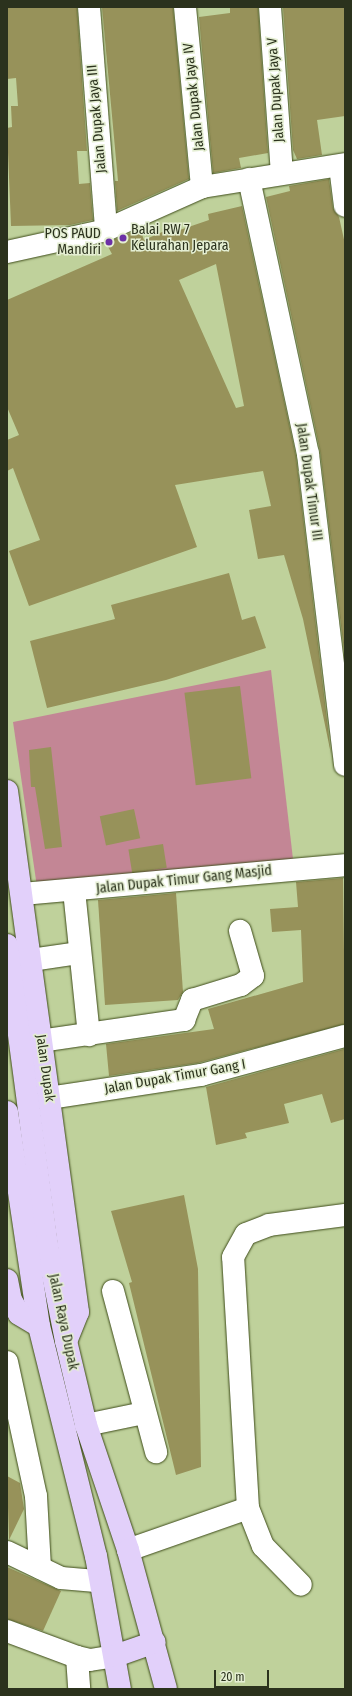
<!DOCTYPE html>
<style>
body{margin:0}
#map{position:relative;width:352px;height:1696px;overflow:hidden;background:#bfd19b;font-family:"Fira Sans Condensed",sans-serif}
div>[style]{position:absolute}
.green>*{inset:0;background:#c38695}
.building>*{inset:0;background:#97925a;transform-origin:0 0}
.roads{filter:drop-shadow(0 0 1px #3e4c1a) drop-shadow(0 0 1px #3e4c1a)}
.minor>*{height:22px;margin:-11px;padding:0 11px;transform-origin:11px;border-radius:11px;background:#fff}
.major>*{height:22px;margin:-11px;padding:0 11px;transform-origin:11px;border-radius:11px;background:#e2d0fa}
.dots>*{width:11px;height:11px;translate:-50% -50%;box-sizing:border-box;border:2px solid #e4eed2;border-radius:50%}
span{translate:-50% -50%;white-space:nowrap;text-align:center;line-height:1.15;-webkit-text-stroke:3px #e4eed2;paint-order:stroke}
.street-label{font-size:14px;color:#2b321d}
.poi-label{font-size:14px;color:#2b321d}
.left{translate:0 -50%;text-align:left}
.right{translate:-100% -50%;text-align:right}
.frame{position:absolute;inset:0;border:8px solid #2b321d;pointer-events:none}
.scale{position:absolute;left:214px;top:1670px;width:55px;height:18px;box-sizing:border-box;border:2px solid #2b321d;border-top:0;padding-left:5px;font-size:12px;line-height:14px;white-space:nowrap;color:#2b321d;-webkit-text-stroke:3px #e4eed2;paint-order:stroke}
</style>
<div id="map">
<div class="green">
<div style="clip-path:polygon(271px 670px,293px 859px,37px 887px,13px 722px)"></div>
</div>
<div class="building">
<div style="clip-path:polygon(7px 7px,77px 7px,87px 151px,77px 151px,79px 184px,90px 183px,93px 220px,70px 225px,11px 226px,7px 128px,12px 127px,11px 106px,18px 106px,16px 78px,7px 79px)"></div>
<div style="clip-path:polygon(102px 7px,173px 7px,189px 179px,117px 211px,115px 181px,118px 181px)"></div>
<div style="clip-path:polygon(230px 7px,258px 7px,268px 153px,239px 158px,241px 168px,213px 173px,199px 17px,230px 13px)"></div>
<div style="clip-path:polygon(283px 7px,345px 7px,345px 116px,317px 120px,322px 155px,297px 159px,293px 150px)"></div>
<div style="clip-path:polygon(329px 179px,333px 208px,339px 217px,345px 244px,345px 659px,320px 451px,266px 197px,290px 191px,289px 186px)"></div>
<div style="clip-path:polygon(evenodd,242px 206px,296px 456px,331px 754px,303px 619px,284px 555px,258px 559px,249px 510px,271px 506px,263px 471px,175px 485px,197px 547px,29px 606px,9px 551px,40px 540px,13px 468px,7px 471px,7px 440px,19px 435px,7px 407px,7px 300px,112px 254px,106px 243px,140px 229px,144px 240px,169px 229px,171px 233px,209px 220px,208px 214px,242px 206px,216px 264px,244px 406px,236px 408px,179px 280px,216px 264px)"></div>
<div style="clip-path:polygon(229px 573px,242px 620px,255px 616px,266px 648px,166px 680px,47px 708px,30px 641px,115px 619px,111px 605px)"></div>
<div style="left:240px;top:686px;width:93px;height:56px;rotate:83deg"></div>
<div style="clip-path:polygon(51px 747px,62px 847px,45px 849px,35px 787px,31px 787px,29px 750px)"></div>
<div style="left:134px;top:809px;width:30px;height:35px;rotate:78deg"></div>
<div style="left:163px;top:844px;width:24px;height:35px;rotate:81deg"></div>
<div style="clip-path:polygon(343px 878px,345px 1024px,198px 1063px,109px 1076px,106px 1044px,214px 1029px,208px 1009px,303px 982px,301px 930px,272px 932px,270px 909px,298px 907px,296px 882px)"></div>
<div style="clip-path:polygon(176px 893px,183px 992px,178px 1000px,105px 1005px,98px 900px)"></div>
<div style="clip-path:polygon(344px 1049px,345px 1119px,331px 1123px,322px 1094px,284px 1104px,289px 1123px,245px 1133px,247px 1138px,216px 1145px,206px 1087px)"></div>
<div style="clip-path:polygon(184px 1195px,198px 1269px,201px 1467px,176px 1475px,129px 1283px,132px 1282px,111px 1211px)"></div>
<div style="clip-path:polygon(7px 1476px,20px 1483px,24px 1509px,9px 1540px)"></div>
<div style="clip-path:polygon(7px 1567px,61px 1591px,43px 1631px,7px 1619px)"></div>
</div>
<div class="roads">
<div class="minor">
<div style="left:89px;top:7px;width:224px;rotate:85.6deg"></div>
<div style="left:185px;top:7px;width:181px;rotate:84.6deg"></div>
<div style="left:270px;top:7px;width:166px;rotate:85.9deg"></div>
<div style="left:340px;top:166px;width:40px;rotate:82.9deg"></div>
<div style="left:249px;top:179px;width:281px;rotate:77.9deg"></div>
<div style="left:308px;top:454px;width:313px;rotate:83.2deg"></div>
<div style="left:7px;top:252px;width:101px;rotate:-12.5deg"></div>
<div style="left:106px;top:230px;width:105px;rotate:-24.1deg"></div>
<div style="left:202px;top:187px;width:145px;rotate:-9.1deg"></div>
<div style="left:22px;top:894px;width:324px;rotate:-5.1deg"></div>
<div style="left:75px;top:900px;width:136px;rotate:84.1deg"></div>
<div style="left:31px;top:960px;width:49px;rotate:-8.3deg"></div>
<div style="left:40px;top:1041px;width:146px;rotate:-8.3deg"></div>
<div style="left:184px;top:1020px;width:22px;rotate:-68deg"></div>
<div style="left:192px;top:1000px;width:51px;rotate:-17deg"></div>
<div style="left:241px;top:985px;width:15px;rotate:-37deg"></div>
<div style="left:253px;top:976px;width:47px;rotate:-106.1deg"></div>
<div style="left:49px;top:1098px;width:154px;rotate:-8.6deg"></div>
<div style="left:201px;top:1075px;width:149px;rotate:-15.2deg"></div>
<div style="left:113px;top:1291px;width:167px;rotate:75deg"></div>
<div style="left:7px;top:1362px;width:137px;rotate:77.8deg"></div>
<div style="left:36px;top:1496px;width:72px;rotate:86.8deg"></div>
<div style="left:86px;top:1425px;width:59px;rotate:-11.7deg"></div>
<div style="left:248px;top:1508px;width:41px;rotate:68.5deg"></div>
<div style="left:263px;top:1546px;width:54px;rotate:45.7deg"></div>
<div style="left:128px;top:1550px;width:127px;rotate:-19.3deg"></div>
<div style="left:248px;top:1508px;width:251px;rotate:-93.4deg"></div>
<div style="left:233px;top:1257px;width:26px;rotate:-61deg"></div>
<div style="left:246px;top:1234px;width:25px;rotate:-21deg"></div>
<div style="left:269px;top:1225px;width:77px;rotate:-7.5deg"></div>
<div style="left:7px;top:1552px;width:60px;rotate:25.7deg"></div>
<div style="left:61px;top:1578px;width:38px;rotate:5deg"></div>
<div style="left:7px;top:1631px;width:75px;rotate:20.4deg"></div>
<div style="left:77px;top:1657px;width:13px;rotate:13deg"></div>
<div style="left:90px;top:1660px;width:25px;rotate:-9deg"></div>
<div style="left:77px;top:1657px;width:32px;rotate:86deg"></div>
</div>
<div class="major">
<div style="left:7px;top:791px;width:526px;rotate:82.24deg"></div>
<div style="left:78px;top:1312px;width:31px;rotate:112deg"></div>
<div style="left:7px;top:945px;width:303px;rotate:82.4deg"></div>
<div style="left:47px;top:1245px;width:98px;rotate:78.8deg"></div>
<div style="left:66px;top:1341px;width:86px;rotate:76.6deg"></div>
<div style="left:86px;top:1425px;width:132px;rotate:71.4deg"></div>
<div style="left:128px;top:1550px;width:144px;rotate:74.7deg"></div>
<div style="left:7px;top:1112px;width:216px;rotate:81.5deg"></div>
<div style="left:39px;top:1326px;width:237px;rotate:76.1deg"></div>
<div style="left:96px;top:1556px;width:135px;rotate:79.8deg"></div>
<div style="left:7px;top:1280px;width:20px;rotate:79deg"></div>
<div style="left:11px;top:1300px;width:16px;rotate:60deg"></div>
<div style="left:19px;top:1314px;width:23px;rotate:31deg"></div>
<div style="left:115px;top:1656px;width:42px;rotate:-19.3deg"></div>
</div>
</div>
<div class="dots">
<div style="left:123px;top:238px;background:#6c30a6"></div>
<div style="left:109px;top:242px;background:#6c30a6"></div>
</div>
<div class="street-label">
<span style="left:276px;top:90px;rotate:-94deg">Jalan Dupak Jaya V</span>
<span style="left:194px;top:97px;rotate:-96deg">Jalan Dupak Jaya IV</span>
<span style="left:97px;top:119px;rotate:-95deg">Jalan Dupak Jaya III</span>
<span style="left:309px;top:482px;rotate:82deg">Jalan Dupak Timur III</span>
<span style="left:184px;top:880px;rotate:-6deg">Jalan Dupak Timur Gang Masjid</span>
<span style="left:45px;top:1068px;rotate:82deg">Jalan Dupak</span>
<span style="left:175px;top:1077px;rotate:-10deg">Jalan Dupak Timur Gang I</span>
<span style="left:63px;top:1322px;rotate:78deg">Jalan Raya Dupak</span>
</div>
<div class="poi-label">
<span class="left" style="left:131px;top:238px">Balai RW 7<br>Kelurahan Jepara</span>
<span class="right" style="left:101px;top:242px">POS PAUD<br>Mandiri</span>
</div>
<div class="frame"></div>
<div class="scale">20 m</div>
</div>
